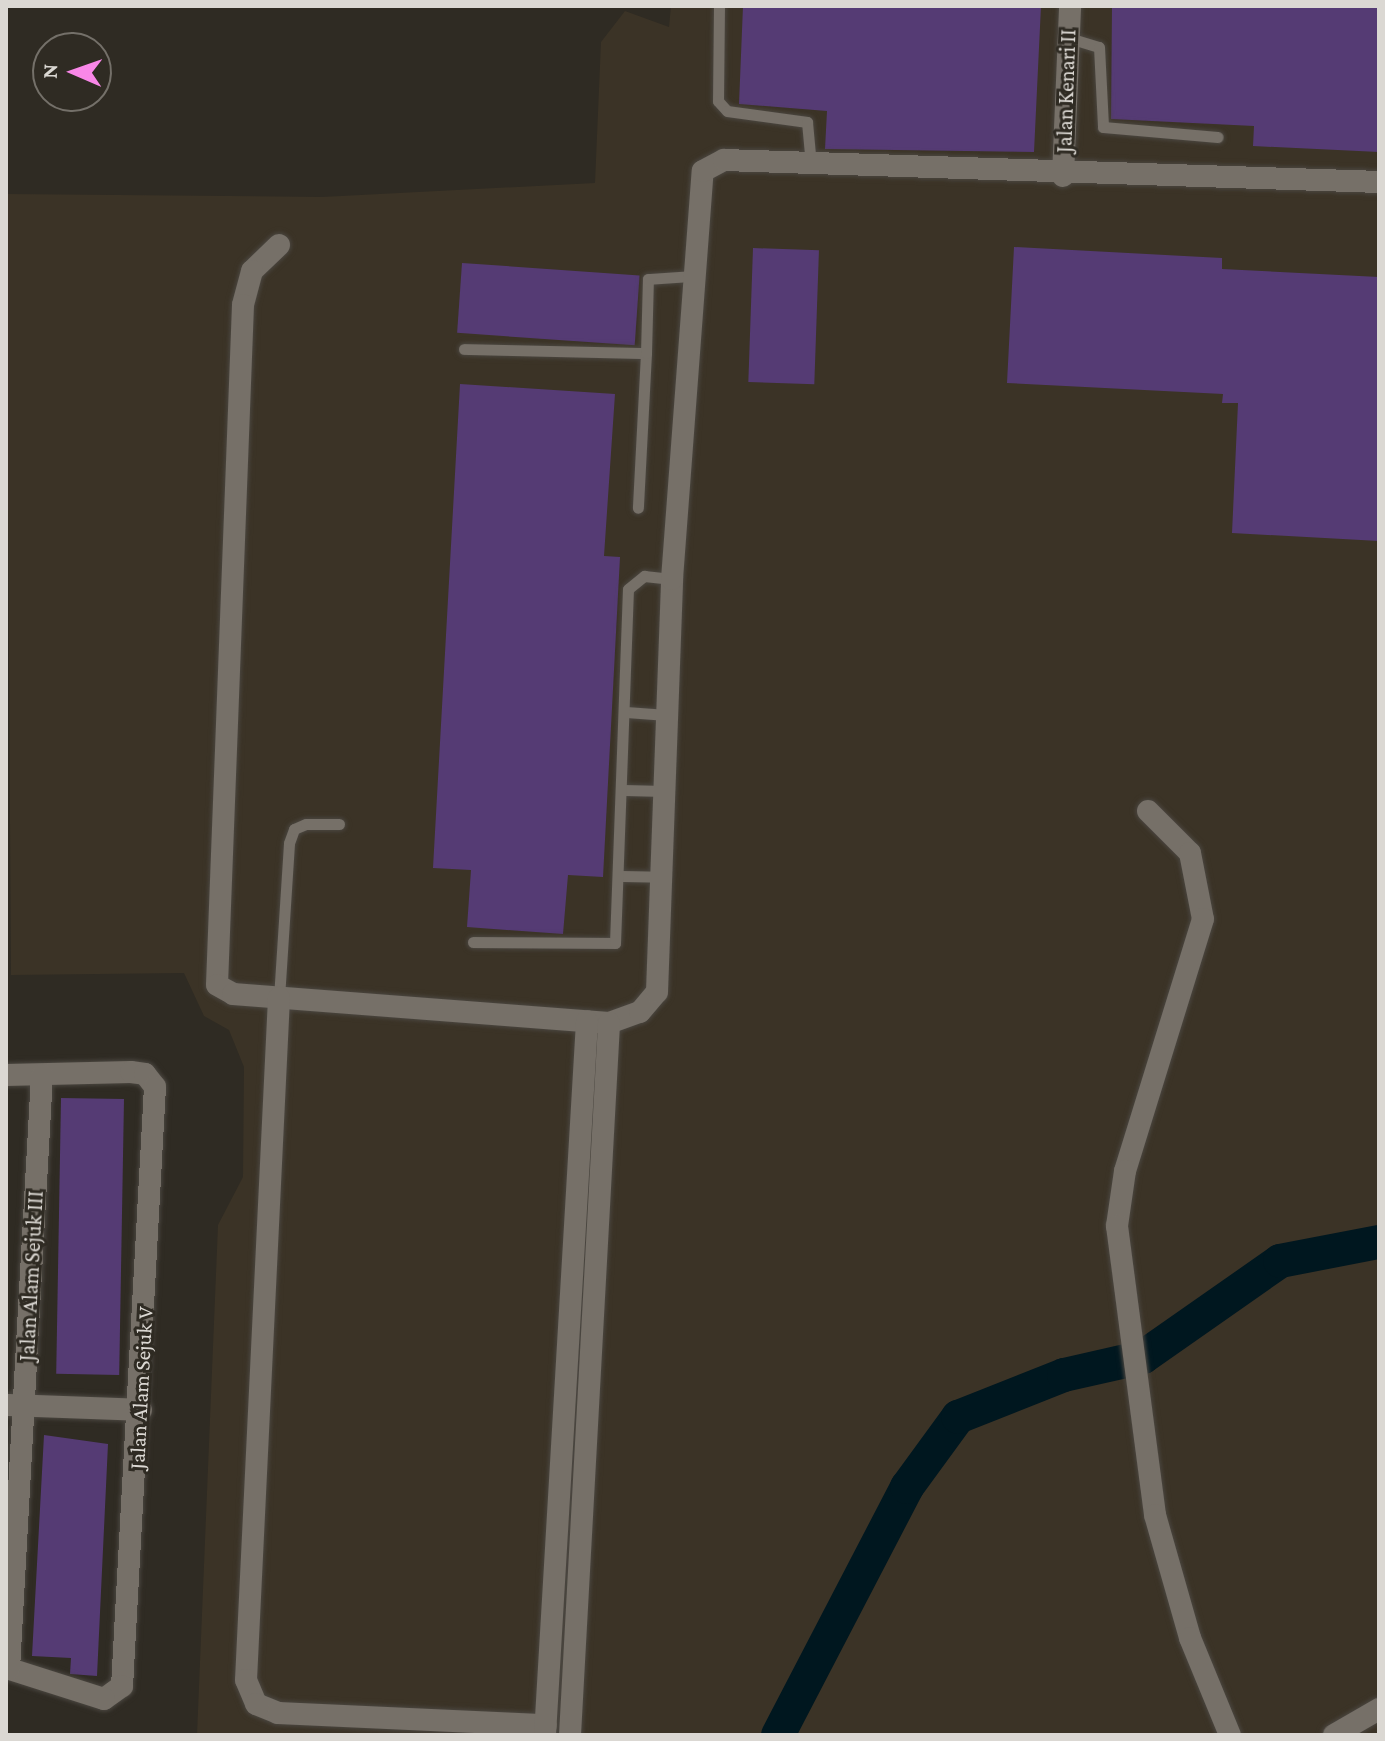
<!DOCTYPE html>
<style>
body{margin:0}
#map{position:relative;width:1385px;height:1741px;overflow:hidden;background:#2f2b23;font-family:"Crimson Pro",serif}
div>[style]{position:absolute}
.built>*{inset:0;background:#3b3326}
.river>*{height:34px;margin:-17px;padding:0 17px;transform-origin:17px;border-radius:17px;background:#00171f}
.building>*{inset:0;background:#553b74;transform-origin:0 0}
.roads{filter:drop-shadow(0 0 2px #4a4640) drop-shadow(0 0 2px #4a4640)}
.lane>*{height:11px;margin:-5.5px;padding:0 5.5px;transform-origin:5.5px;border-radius:5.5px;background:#767068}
.street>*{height:22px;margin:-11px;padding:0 11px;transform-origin:11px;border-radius:11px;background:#767068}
span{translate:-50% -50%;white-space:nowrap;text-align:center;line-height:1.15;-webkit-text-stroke:6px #2f2b23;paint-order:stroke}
.street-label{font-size:22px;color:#dbd8d3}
.frame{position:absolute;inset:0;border:8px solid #dbd8d3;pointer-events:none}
.north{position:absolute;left:32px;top:32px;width:80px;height:80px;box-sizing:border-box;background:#2f2b23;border:2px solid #747069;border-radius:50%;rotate:272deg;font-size:22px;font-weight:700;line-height:32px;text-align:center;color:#dbd8d3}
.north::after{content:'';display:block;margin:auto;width:28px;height:36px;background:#f987e8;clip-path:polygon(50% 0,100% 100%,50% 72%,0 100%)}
</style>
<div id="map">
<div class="built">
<div style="clip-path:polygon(671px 6px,1379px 6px,1379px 1735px,197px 1735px,218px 1225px,243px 1177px,244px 1067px,229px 1030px,204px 1016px,184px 973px,11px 975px,6px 194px,322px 197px,595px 183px,601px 42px,625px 11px,669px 27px)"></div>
</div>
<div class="river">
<div style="left:778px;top:1735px;width:280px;rotate:-62.5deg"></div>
<div style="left:907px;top:1487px;width:87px;rotate:-53.9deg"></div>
<div style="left:958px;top:1417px;width:114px;rotate:-21.6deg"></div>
<div style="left:1064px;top:1375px;width:81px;rotate:-12.8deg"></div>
<div style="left:1143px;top:1357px;width:167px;rotate:-35deg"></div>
<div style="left:1280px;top:1261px;width:101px;rotate:-10.9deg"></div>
</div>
<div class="building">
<div style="clip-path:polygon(743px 6px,1041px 6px,1034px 152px,825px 149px,827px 111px,739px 104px)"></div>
<div style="clip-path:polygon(1112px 6px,1379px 6px,1379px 152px,1253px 146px,1254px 126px,1111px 119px)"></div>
<div style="clip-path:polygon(1014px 247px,1222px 258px,1222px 269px,1379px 277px,1379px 541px,1232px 533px,1238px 403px,1222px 403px,1223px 394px,1007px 383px)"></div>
<div style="left:753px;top:248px;width:66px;height:134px;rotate:2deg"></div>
<div style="left:462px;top:263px;width:178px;height:70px;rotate:4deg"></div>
<div style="clip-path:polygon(460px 384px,615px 394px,604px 556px,620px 557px,603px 877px,568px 875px,563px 934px,467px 927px,471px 870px,433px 868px)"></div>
<div style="left:124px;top:1099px;width:276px;height:63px;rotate:91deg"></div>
<div style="clip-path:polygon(44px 1435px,108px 1444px,97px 1676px,70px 1674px,71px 1658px,32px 1656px)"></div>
</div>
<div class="roads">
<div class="lane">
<div style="left:719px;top:6px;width:95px;rotate:90.6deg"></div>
<div style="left:718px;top:101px;width:13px;rotate:48deg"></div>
<div style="left:727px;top:111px;width:81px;rotate:7.8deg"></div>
<div style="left:807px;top:122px;width:43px;rotate:84.7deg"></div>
<div style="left:1069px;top:38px;width:31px;rotate:17deg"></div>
<div style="left:1099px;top:47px;width:80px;rotate:87.1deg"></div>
<div style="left:1103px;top:127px;width:115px;rotate:5deg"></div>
<div style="left:464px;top:349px;width:182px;rotate:1.3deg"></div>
<div style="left:646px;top:353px;width:155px;rotate:93deg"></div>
<div style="left:646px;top:353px;width:74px;rotate:-88.5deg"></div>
<div style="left:648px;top:279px;width:44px;rotate:-3.9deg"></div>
<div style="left:626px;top:712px;width:41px;rotate:4.2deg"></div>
<div style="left:624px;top:790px;width:40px;rotate:1.4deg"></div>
<div style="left:622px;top:876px;width:39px;rotate:1deg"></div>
<div style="left:473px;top:942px;width:142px;rotate:0.4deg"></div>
<div style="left:615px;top:943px;width:354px;rotate:-87.9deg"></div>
<div style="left:628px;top:589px;width:21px;rotate:-39deg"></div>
<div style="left:644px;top:576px;width:28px;rotate:6deg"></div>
<div style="left:279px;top:998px;width:155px;rotate:-86.3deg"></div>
<div style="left:289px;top:843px;width:15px;rotate:-70deg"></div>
<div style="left:294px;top:829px;width:13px;rotate:-23deg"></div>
<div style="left:306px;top:824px;width:33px"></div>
</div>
<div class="street">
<div style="left:1063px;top:176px;width:170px;rotate:-87.6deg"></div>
<div style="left:279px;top:245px;width:37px;rotate:136deg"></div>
<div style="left:252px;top:271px;width:35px;rotate:105deg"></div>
<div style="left:243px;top:305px;width:680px;rotate:92.19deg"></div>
<div style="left:217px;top:985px;width:18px;rotate:29deg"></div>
<div style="left:233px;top:994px;width:377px;rotate:4.4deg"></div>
<div style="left:609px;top:1023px;width:33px;rotate:-20deg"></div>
<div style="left:640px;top:1012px;width:26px;rotate:-50deg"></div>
<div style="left:657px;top:992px;width:413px;rotate:-87.9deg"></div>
<div style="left:672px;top:579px;width:409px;rotate:-85.7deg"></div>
<div style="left:703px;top:171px;width:24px;rotate:-28deg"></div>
<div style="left:724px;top:160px;width:655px;rotate:1.92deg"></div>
<div style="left:1148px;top:811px;width:59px;rotate:45deg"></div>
<div style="left:1190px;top:853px;width:67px;rotate:78.9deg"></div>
<div style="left:1203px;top:919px;width:264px;rotate:107.2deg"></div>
<div style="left:1125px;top:1171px;width:56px;rotate:98.3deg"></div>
<div style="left:1117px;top:1226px;width:291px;rotate:82.5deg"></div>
<div style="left:1155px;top:1515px;width:128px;rotate:74.1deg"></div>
<div style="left:1190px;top:1638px;width:105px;rotate:67.6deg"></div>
<div style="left:279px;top:998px;width:683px;rotate:92.77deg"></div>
<div style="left:246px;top:1680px;width:26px;rotate:67deg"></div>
<div style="left:256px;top:1704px;width:24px;rotate:22deg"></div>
<div style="left:278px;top:1713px;width:268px;rotate:2.6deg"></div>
<div style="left:6px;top:1075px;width:125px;rotate:-1.4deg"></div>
<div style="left:131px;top:1072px;width:14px;rotate:8deg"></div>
<div style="left:145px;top:1074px;width:16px;rotate:52deg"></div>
<div style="left:155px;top:1087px;width:600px;rotate:93.15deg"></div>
<div style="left:122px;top:1686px;width:22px;rotate:144deg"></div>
<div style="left:104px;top:1699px;width:103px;rotate:-162.4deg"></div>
<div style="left:6px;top:1405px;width:135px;rotate:2.1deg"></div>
<div style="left:9px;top:1669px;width:595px;rotate:-86.82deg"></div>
<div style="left:545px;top:1735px;width:715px;rotate:-86.63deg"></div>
<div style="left:570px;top:1735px;width:713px;rotate:-86.86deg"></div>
<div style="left:1334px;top:1735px;width:52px;rotate:-30deg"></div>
</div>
</div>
<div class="street-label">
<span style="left:1066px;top:91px;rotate:-88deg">Jalan Kenari II</span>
<span style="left:31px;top:1276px;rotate:-87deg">Jalan Alam Sejuk III</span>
<span style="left:141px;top:1388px;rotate:-87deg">Jalan Alam Sejuk V</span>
</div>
<div class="frame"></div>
<div class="north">N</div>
</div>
